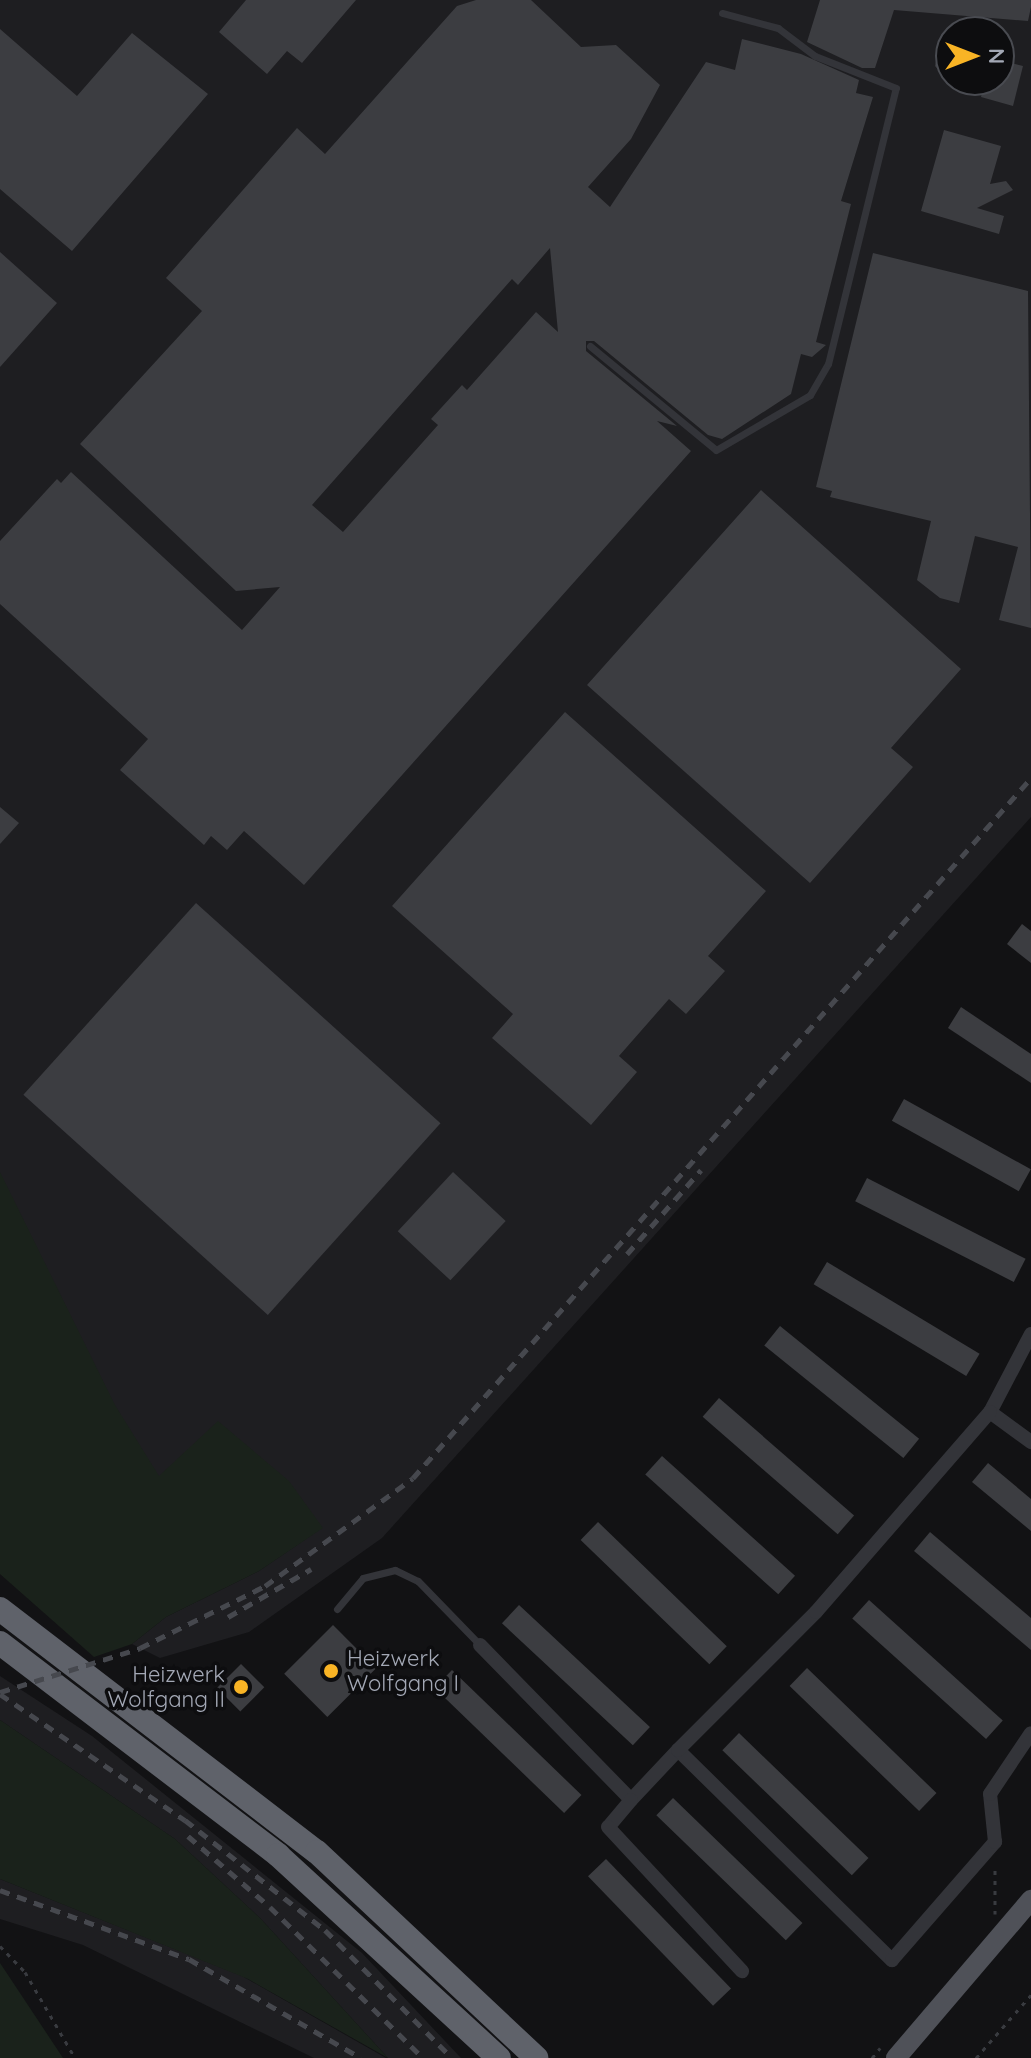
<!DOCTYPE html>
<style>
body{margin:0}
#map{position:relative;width:1031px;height:2058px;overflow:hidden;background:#121214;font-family:Quicksand,sans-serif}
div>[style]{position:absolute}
.built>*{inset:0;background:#1e1e21}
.green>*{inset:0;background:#1a221b}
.building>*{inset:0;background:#3c3d41;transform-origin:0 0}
.path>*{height:3px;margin-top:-1.5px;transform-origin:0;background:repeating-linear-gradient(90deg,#393b40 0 4px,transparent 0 10px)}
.lane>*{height:7px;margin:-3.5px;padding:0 3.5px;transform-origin:3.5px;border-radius:3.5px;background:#333439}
.street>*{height:14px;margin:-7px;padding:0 7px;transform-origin:7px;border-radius:7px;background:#333439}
.primary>*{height:20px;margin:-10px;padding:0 10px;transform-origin:10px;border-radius:10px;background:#4f5158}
.highway>*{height:24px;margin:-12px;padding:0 12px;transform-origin:12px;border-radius:12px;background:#5f626a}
.rail>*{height:5px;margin-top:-2.5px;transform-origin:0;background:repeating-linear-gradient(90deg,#46484e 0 10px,transparent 0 18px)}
.dots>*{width:22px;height:22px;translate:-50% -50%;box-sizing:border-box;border:4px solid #0d0d0f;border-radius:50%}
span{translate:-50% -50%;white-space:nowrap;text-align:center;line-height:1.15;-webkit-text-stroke:7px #0d0d0f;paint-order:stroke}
.poi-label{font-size:22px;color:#a3a8b5}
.left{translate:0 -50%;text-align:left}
.right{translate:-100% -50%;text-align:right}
.north{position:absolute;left:935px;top:16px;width:80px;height:80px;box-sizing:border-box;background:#0d0d0f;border:2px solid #494b51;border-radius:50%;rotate:90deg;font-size:22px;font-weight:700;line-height:32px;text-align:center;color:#a3a8b5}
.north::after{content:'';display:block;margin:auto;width:28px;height:36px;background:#f9b425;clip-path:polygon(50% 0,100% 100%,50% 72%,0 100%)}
</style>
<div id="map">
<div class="built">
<div style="clip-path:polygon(evenodd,0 0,1031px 0,1031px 817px,382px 1538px,249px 1632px,160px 1658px,132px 1644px,166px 1617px,259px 1571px,319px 1530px,0 1540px,0 0,951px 32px,999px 32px,999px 80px,951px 80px,951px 32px)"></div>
<div style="clip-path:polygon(0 1676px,92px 1736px,362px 1953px,461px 2058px,388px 2058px,261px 1919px,175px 1839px,0 1720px)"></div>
<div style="clip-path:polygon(0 1879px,242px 1976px,386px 2058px,314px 2058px,83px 1945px,0 1919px)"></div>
</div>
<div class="green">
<div style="clip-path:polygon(0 1172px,115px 1405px,159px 1476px,218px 1421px,289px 1481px,323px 1528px,259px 1571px,166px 1617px,132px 1644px,94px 1657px,0 1574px)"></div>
<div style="clip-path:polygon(0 1720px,175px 1839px,261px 1919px,388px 2058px,248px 1979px,0 1879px)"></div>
<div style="clip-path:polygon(0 1963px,10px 1978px,63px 2058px,0 2058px)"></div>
</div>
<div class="building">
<div style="clip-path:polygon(246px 0,356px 0,302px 63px,287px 51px,267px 74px,219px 32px)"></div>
<div style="clip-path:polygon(evenodd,476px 0,531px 0,581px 47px,616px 45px,660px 85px,631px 139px,588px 187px,610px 207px,706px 62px,735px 70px,742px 39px,801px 54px,859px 80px,856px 93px,873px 97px,841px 201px,851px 204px,816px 342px,826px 345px,812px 357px,801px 354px,791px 394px,722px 439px,708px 435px,594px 341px,586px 341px,586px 351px,677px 426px,657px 421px,691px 451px,304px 885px,244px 831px,227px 850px,211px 836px,204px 845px,120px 770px,148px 739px,0 604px,0 541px,57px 479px,61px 483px,71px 472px,242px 630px,280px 587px,236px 591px,80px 444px,202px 311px,166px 278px,297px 128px,325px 154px,457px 6px,476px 0,550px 248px,558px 332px,536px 312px,467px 390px,462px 385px,431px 419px,438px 425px,343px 532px,312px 505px,512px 279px,518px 285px,550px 248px)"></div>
<div style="clip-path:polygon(820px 0,1031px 0,1031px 7px,1028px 21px,894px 10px,875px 68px,862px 68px,807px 42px)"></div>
<div style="clip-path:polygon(0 29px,77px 96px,132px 33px,208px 94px,72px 251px,0 189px)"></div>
<div style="clip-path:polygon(951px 46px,951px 84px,935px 66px,938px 54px)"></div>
<div style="clip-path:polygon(999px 60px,1023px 66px,1013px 106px,981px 97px,985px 80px,999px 80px)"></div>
<div style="clip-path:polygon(944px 130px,1001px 146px,990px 184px,1006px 181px,1013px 190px,977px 208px,1004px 216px,999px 234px,921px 211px)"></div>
<div style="clip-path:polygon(0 252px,57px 303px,0 367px)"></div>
<div style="clip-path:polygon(873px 253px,1028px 291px,1031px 628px,999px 620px,1018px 547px,975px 536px,959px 603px,940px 598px,917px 580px,931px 521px,830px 497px,832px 491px,816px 487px)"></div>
<div style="clip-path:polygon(761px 490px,961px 669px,891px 748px,913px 767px,810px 883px,587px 685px)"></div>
<div style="clip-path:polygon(565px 712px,766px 891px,708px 956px,725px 971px,686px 1014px,669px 999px,619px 1056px,637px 1072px,591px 1125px,492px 1038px,513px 1014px,392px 906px)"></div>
<div style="clip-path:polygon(0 807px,19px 823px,0 844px)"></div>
<div style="left:196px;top:903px;width:329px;height:258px;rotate:42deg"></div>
<div style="clip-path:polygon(1022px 924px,1031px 931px,1031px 963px,1007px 944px)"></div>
<div style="clip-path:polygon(961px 1007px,1031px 1054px,1031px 1083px,948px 1028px)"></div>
<div style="left:904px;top:1099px;width:145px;height:25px;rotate:29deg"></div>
<div style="left:453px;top:1172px;width:72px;height:81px;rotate:43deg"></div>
<div style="left:867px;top:1178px;width:178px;height:26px;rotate:27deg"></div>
<div style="left:827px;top:1262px;width:178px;height:26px;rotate:31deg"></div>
<div style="left:780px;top:1326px;width:179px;height:25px;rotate:39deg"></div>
<div style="left:719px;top:1398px;width:179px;height:25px;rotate:41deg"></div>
<div style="left:662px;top:1456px;width:179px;height:25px;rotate:42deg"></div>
<div style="clip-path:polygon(988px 1463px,1031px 1499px,1031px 1531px,972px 1482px)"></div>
<div style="left:598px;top:1522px;width:179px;height:25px;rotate:44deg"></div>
<div style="clip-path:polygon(930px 1532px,1031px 1618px,1031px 1650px,914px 1551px)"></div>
<div style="left:869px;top:1600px;width:180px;height:25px;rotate:42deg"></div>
<div style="left:519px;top:1605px;width:179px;height:25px;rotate:43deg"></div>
<div style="left:333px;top:1625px;width:61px;height:69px;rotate:45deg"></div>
<div style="left:241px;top:1664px;width:33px;height:34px;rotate:45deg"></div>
<div style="left:807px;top:1668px;width:180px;height:25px;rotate:44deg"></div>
<div style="left:452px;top:1670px;width:180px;height:25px;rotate:44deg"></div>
<div style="left:739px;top:1733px;width:180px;height:24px;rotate:44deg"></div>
<div style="left:673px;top:1798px;width:180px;height:24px;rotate:44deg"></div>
<div style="left:606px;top:1859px;width:180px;height:25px;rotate:46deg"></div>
</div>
<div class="path">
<div style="left:995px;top:1914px;width:48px;rotate:-90deg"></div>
<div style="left:0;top:1946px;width:36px;rotate:46deg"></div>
<div style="left:25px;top:1972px;width:99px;rotate:59.8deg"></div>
<div style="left:872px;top:2058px;width:13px;rotate:-51deg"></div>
<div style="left:976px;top:2058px;width:84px;rotate:-48.9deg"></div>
</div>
<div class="lane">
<div style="left:590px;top:346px;width:163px;rotate:39.5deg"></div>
<div style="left:716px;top:450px;width:109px;rotate:-30.3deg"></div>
<div style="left:810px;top:395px;width:36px;rotate:-60deg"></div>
<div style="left:828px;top:364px;width:284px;rotate:-76.2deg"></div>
<div style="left:896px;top:88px;width:87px;rotate:-158.4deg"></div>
<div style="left:815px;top:56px;width:46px;rotate:-142.9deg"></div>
<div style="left:778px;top:28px;width:58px;rotate:-165deg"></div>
<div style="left:337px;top:1609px;width:40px;rotate:-50deg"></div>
<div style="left:363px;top:1578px;width:33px;rotate:-14deg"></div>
<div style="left:395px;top:1570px;width:25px;rotate:26deg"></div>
<div style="left:418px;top:1581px;width:89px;rotate:45.9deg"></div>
</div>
<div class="street">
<div style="left:1031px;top:1334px;width:88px;rotate:117.7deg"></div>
<div style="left:990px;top:1412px;width:51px;rotate:36.2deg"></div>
<div style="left:480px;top:1645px;width:216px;rotate:45.7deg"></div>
<div style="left:631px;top:1800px;width:69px;rotate:-46.8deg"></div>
<div style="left:678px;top:1750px;width:300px;rotate:44.5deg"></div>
<div style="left:892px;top:1960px;width:157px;rotate:-48.9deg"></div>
<div style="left:995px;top:1842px;width:48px;rotate:-95.9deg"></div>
<div style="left:990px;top:1794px;width:73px;rotate:-56.1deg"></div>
<div style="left:678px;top:1750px;width:195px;rotate:-45deg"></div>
<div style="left:816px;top:1612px;width:265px;rotate:-49deg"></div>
<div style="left:631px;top:1800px;width:35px;rotate:130deg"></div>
<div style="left:608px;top:1827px;width:197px;rotate:47.1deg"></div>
</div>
<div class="primary">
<div style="left:896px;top:2058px;width:208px;rotate:-49.5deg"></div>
</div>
<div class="highway">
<div style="left:0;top:1609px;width:399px;rotate:37.5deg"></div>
<div style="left:317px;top:1852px;width:301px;rotate:43.2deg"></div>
<div style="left:0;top:1643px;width:350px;rotate:37.3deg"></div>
<div style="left:278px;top:1855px;width:300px;rotate:42.6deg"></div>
</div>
<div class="rail">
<div style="left:627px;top:1254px;width:112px;rotate:-48.6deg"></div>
<div style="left:228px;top:1617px;width:96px;rotate:-30deg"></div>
<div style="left:0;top:1692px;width:147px;rotate:-17.4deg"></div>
<div style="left:140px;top:1648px;width:140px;rotate:-26.4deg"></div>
<div style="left:265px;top:1586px;width:183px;rotate:-36.1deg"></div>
<div style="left:413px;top:1478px;width:934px;rotate:-48.56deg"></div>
<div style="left:0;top:1694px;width:224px;rotate:34.3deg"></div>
<div style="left:185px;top:1820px;width:178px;rotate:38.2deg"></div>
<div style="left:325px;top:1930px;width:180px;rotate:45.2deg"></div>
<div style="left:188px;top:1836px;width:108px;rotate:40.9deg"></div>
<div style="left:270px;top:1907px;width:215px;rotate:44.6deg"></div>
<div style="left:0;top:1890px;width:201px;rotate:20.1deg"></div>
<div style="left:189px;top:1959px;width:198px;rotate:29.9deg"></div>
</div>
<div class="dots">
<div style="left:331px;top:1671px;background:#f9b425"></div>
<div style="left:241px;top:1687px;background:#f9b425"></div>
</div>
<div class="poi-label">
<span class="left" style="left:347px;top:1671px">Heizwerk<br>Wolfgang I</span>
<span class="right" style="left:225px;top:1687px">Heizwerk<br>Wolfgang II</span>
</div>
<div class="north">N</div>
</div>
